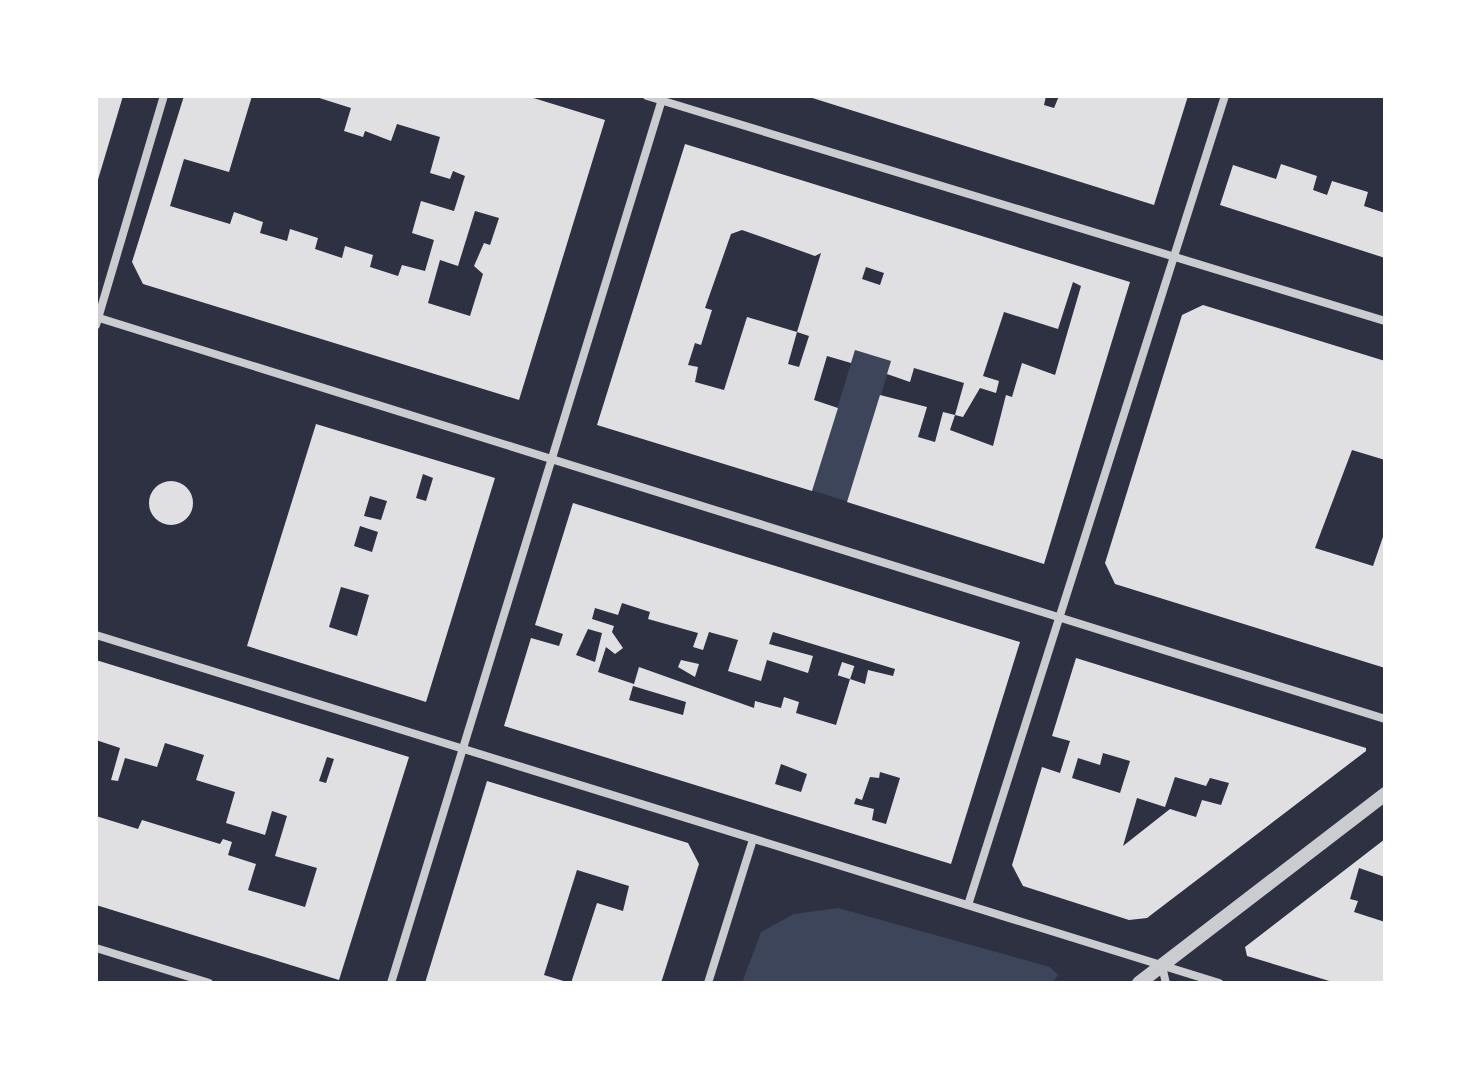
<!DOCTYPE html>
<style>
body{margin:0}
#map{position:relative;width:1481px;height:1079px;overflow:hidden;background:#2d3142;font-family:Commissioner,sans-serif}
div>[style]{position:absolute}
.green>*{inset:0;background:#3c4559;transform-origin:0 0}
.building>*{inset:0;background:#e0e0e3;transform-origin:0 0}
.round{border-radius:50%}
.minor>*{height:8px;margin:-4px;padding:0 4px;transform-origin:4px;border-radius:4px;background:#caccd0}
.tertiary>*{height:14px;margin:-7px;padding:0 7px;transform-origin:7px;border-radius:7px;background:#caccd0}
span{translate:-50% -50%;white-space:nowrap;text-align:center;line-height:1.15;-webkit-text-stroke:8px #fff;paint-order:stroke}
.frame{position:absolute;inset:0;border:98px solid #fff;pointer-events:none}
</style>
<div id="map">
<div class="green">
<div style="left:855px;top:350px;width:38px;height:147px;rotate:17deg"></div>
<div style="clip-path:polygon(838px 908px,1050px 967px,1058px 975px,1052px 983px,742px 983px,761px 932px,794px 914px)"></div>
</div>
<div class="building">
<div style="clip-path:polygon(96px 96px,123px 96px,97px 183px,96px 183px)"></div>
<div style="clip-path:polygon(evenodd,184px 96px,252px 96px,229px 172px,184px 159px,170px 206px,230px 224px,234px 212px,263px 222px,260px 233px,287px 241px,290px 229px,318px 238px,315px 249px,342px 258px,345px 246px,373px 255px,370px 267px,398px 276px,402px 265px,425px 271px,434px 240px,412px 233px,421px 201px,454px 211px,465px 176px,453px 171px,450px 179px,430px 173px,440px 137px,397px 124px,391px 141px,365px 131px,363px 137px,344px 131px,351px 108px,313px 96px,527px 96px,605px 120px,519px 400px,143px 284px,132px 262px,184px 96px,475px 211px,499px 218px,490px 245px,484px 243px,474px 266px,483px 274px,470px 316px,428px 303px,440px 260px,458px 266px,475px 211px)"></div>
<div style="clip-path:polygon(806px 96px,1046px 96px,1044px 105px,1054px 108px,1059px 96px,1188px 96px,1154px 205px)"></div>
<div style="clip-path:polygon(evenodd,685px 144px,1130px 282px,1044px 564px,847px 502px,880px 395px,927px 407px,918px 437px,935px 442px,943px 412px,955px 415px,950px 430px,993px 446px,1006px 395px,1012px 397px,1022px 363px,1055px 375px,1081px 286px,1073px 282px,1058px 329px,1004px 312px,983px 376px,999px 381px,996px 393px,980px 388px,963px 417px,955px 415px,964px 383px,914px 368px,910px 382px,887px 374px,891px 361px,855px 350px,851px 363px,827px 356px,814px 400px,838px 408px,812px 491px,597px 425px,685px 144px,742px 230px,815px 256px,821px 253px,797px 332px,747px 317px,724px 390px,695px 382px,698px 367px,688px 365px,695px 343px,701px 345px,712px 310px,705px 308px,731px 234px,742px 230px,685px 144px,866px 267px,884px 273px,880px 285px,862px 279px,866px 267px,685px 144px,797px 332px,809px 336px,799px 367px,788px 364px,797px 332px)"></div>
<div style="clip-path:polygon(1281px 164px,1317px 176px,1313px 190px,1327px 195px,1332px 181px,1368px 192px,1364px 206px,1385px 213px,1385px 258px,1220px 205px,1233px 165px,1276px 179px)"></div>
<div style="clip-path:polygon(1203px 305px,1385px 361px,1385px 460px,1352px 450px,1315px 548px,1373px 566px,1385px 531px,1385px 668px,1115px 584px,1105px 563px,1182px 315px)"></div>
<div style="clip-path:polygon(evenodd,316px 424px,495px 478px,426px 702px,247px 646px,316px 424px,423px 474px,433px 478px,426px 501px,416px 498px,423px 474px,316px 424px,370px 496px,387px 501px,381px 520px,364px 516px,370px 496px,316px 424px,360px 526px,378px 532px,372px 552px,354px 546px,360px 526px,316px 424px,341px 587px,369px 595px,357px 636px,329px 627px,341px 587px)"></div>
<div class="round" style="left:149px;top:481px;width:44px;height:44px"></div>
<div style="clip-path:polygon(evenodd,573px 503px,1020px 642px,951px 864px,504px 726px,531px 638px,559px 646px,563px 634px,535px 625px,573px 503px,622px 603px,650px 612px,648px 619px,698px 633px,693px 647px,703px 650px,709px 632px,738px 640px,728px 671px,761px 681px,767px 660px,808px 673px,813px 656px,769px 644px,773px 632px,895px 669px,893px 676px,868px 670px,865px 684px,850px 679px,836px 725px,796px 713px,799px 702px,784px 697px,781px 708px,755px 701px,754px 708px,639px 667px,634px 684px,598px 672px,606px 647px,615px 654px,623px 648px,612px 632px,614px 626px,592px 619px,595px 608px,618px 615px,622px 603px,573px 503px,588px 629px,602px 633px,595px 662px,576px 655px,588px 629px,573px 503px,633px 686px,686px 702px,683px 715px,629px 700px,633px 686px,573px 503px,781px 764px,807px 774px,801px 792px,775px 784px,781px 764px,573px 503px,880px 772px,900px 778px,886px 824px,872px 820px,874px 809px,854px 804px,856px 798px,862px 800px,870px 777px,879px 778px,880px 772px)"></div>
<div style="clip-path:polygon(evenodd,1076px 658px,1366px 748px,1366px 751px,1147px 918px,1129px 920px,1023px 886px,1012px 865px,1042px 767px,1060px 773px,1070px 741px,1052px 736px,1076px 658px,1103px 753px,1130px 761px,1120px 793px,1072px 778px,1078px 758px,1100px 765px,1103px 753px,1076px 658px,1175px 777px,1206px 786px,1210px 778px,1229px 783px,1221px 805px,1202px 800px,1196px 817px,1170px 809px,1123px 846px,1137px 798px,1165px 807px,1175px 777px)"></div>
<div style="clip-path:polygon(evenodd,96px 660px,409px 757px,339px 980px,96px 905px,96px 816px,138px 829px,142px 820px,220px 844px,223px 839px,232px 842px,228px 855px,256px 864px,248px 890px,305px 907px,317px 868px,275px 856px,287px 816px,272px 811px,265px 835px,226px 823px,235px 792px,196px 780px,204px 755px,165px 743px,157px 767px,125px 758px,118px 781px,111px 780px,120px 748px,96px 740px,96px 660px,327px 757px,334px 759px,326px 783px,319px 781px,327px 757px)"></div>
<div style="clip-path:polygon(681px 660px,699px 664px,695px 677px,678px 667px)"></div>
<div style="left:842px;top:662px;width:13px;height:14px;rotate:18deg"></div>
<div style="clip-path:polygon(487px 781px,688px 843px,699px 864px,661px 983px,571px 983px,597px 903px,623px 911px,629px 886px,577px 870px,544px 975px,570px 983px,425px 983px)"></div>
<div style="clip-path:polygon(1385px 839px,1385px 877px,1359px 868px,1350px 899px,1358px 901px,1354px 912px,1385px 922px,1385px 983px,1336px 983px,1247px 956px,1245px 947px)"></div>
</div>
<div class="minor">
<div style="left:647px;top:96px;width:772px;rotate:16.96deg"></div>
<div style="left:96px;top:317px;width:1350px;rotate:17.32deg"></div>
<div style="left:96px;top:325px;width:239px;rotate:-73.5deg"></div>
<div style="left:96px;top:635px;width:1176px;rotate:17.22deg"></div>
<div style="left:968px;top:905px;width:849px;rotate:-72.38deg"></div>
<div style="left:96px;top:948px;width:118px;rotate:17.2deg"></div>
<div style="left:1162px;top:966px;width:17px;rotate:77deg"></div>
<div style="left:391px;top:983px;width:928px;rotate:-72.95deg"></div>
<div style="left:708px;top:983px;width:151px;rotate:-72.6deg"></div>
</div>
<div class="tertiary">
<div style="left:1139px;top:983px;width:310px;rotate:-37.5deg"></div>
</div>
<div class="frame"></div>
</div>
